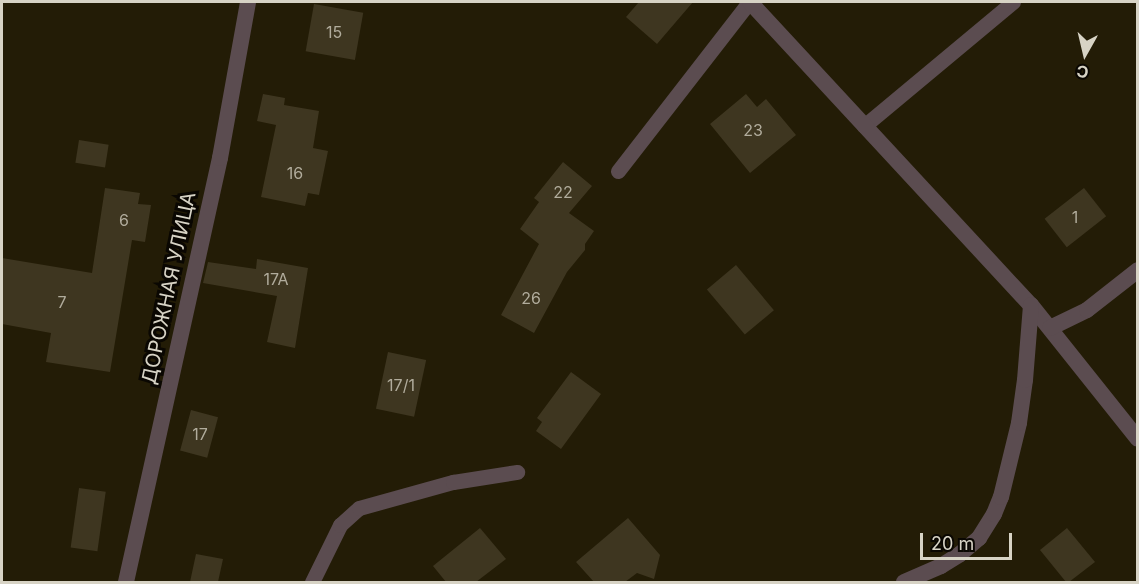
<!DOCTYPE html>
<meta charset="utf-8">
<style>
body{margin:0}
#map{position:relative;width:1139px;height:584px;overflow:hidden;background:#231c06;font-family:Inter,sans-serif}
div>[style]{position:absolute}
.building>*{inset:0;background:#3e3620;transform-origin:0 0}
.service>*{height:15px;margin:-7.5px;padding:0 7.5px;transform-origin:7.5px;border-radius:7.5px;background:#5b4c50}
.minor>*{height:16px;margin:-8px;padding:0 8px;transform-origin:8px;border-radius:8px;background:#5b4c50}
span{translate:-50% -50%;white-space:nowrap;text-align:center;line-height:1.15;-webkit-text-stroke:6px #0a0702;paint-order:stroke}
.number-label{font-size:16px;color:#b1ac9c}
.number-label span{-webkit-text-stroke-width:0}
.street-label{font-size:20px;color:#d7d3c5}
.frame{position:absolute;inset:0;border:3px solid #d7d3c5;pointer-events:none}
.north{position:absolute;left:1055px;top:24px;width:60px;height:60px;-webkit-text-stroke:4px #0a0702;paint-order:stroke;rotate:188deg;font-size:16px;font-weight:700;line-height:24px;text-align:center;color:#d7d3c5}
.north::after{content:'';display:block;margin:auto;width:21px;height:27px;background:#d7d3c5;clip-path:polygon(50% 0,100% 100%,50% 72%,0 100%)}
.scale{position:absolute;left:920px;top:533px;width:92px;height:27px;box-sizing:border-box;border:3px solid #d7d3c5;border-top:0;padding-left:8px;font-size:18px;line-height:21px;white-space:nowrap;color:#d7d3c5;-webkit-text-stroke:4px #0a0702;paint-order:stroke}
</style>
<div id="map">
<div class="building">
<div style="clip-path:polygon(639px 2px,693px 2px,657px 44px,626px 17px)"></div>
<div style="left:314px;top:4px;width:50px;height:48px;rotate:10deg"></div>
<div style="clip-path:polygon(263px 94px,285px 98px,284px 105px,319px 111px,313px 148px,328px 151px,319px 195px,308px 193px,305px 206px,261px 197px,276px 125px,257px 121px)"></div>
<div style="clip-path:polygon(746px 94px,757px 107px,766px 99px,796px 135px,750px 173px,710px 124px)"></div>
<div style="left:79px;top:140px;width:30px;height:23px;rotate:9deg"></div>
<div style="clip-path:polygon(563px 162px,592px 186px,569px 213px,594px 231px,585px 244px,585px 250px,567px 272px,534px 333px,501px 315px,539px 244px,520px 229px,539px 202px,534px 198px)"></div>
<div style="clip-path:polygon(105px 188px,140px 193px,138px 204px,151px 205px,145px 242px,132px 240px,110px 372px,46px 362px,51px 333px,2px 324px,2px 258px,92px 273px)"></div>
<div style="left:1084px;top:188px;width:36px;height:50px;rotate:52deg"></div>
<div style="clip-path:polygon(257px 259px,308px 268px,295px 348px,267px 342px,277px 296px,203px 283px,208px 262px,256px 269px)"></div>
<div style="left:736px;top:265px;width:59px;height:38px;rotate:50deg"></div>
<div style="left:388px;top:352px;width:39px;height:58px;rotate:12deg"></div>
<div style="clip-path:polygon(571px 372px,601px 394px,561px 449px,536px 431px,542px 422px,537px 418px)"></div>
<div style="left:191px;top:410px;width:28px;height:42px;rotate:15deg"></div>
<div style="left:79px;top:488px;width:27px;height:60px;rotate:8deg"></div>
<div style="clip-path:polygon(628px 518px,660px 555px,654px 579px,637px 573px,625px 582px,594px 582px,576px 562px)"></div>
<div style="clip-path:polygon(480px 528px,506px 559px,476px 582px,446px 582px,433px 566px)"></div>
<div style="clip-path:polygon(1067px 528px,1095px 562px,1069px 582px,1066px 582px,1040px 550px)"></div>
<div style="clip-path:polygon(196px 554px,223px 559px,218px 582px,190px 582px)"></div>
</div>
<div class="service">
<div style="left:864px;top:126px;width:194px;rotate:-39.8deg"></div>
<div style="left:618px;top:171px;width:214px;rotate:-52.2deg"></div>
<div style="left:312px;top:582px;width:64px;rotate:-63.8deg"></div>
<div style="left:340px;top:525px;width:25px;rotate:-42deg"></div>
<div style="left:359px;top:508px;width:98px;rotate:-15.5deg"></div>
<div style="left:453px;top:482px;width:65px;rotate:-8.9deg"></div>
</div>
<div class="minor">
<div style="left:750px;top:2px;width:413px;rotate:47.2deg"></div>
<div style="left:1031px;top:305px;width:171px;rotate:51.4deg"></div>
<div style="left:1050px;top:328px;width:41px;rotate:-25.9deg"></div>
<div style="left:1087px;top:310px;width:65px;rotate:-38.1deg"></div>
<div style="left:126px;top:582px;width:434px;rotate:-77.5deg"></div>
<div style="left:220px;top:158px;width:158px;rotate:-79.8deg"></div>
<div style="left:904px;top:582px;width:40px;rotate:-23.4deg"></div>
<div style="left:941px;top:566px;width:22px;rotate:-32deg"></div>
<div style="left:960px;top:554px;width:25px;rotate:-40deg"></div>
<div style="left:979px;top:538px;width:28px;rotate:-58deg"></div>
<div style="left:994px;top:514px;width:18px;rotate:-68deg"></div>
<div style="left:1001px;top:497px;width:76px;rotate:-76.3deg"></div>
<div style="left:1019px;top:423px;width:43px;rotate:-82.1deg"></div>
<div style="left:1025px;top:380px;width:75px;rotate:-85.4deg"></div>
</div>
<div class="number-label">
<span style="left:334px;top:32px">15</span>
<span style="left:753px;top:130px">23</span>
<span style="left:295px;top:173px">16</span>
<span style="left:563px;top:192px">22</span>
<span style="left:1075px;top:217px">1</span>
<span style="left:124px;top:220px">6</span>
<span style="left:276px;top:279px">17А</span>
<span style="left:531px;top:298px">26</span>
<span style="left:62px;top:302px">7</span>
<span style="left:401px;top:385px">17/1</span>
<span style="left:200px;top:434px">17</span>
</div>
<div class="street-label">
<span style="left:169px;top:288px;rotate:-78deg">ДОРОЖНАЯ УЛИЦА</span>
</div>
<div class="frame"></div>
<div class="north">С</div>
<div class="scale">20 m</div>
</div>
